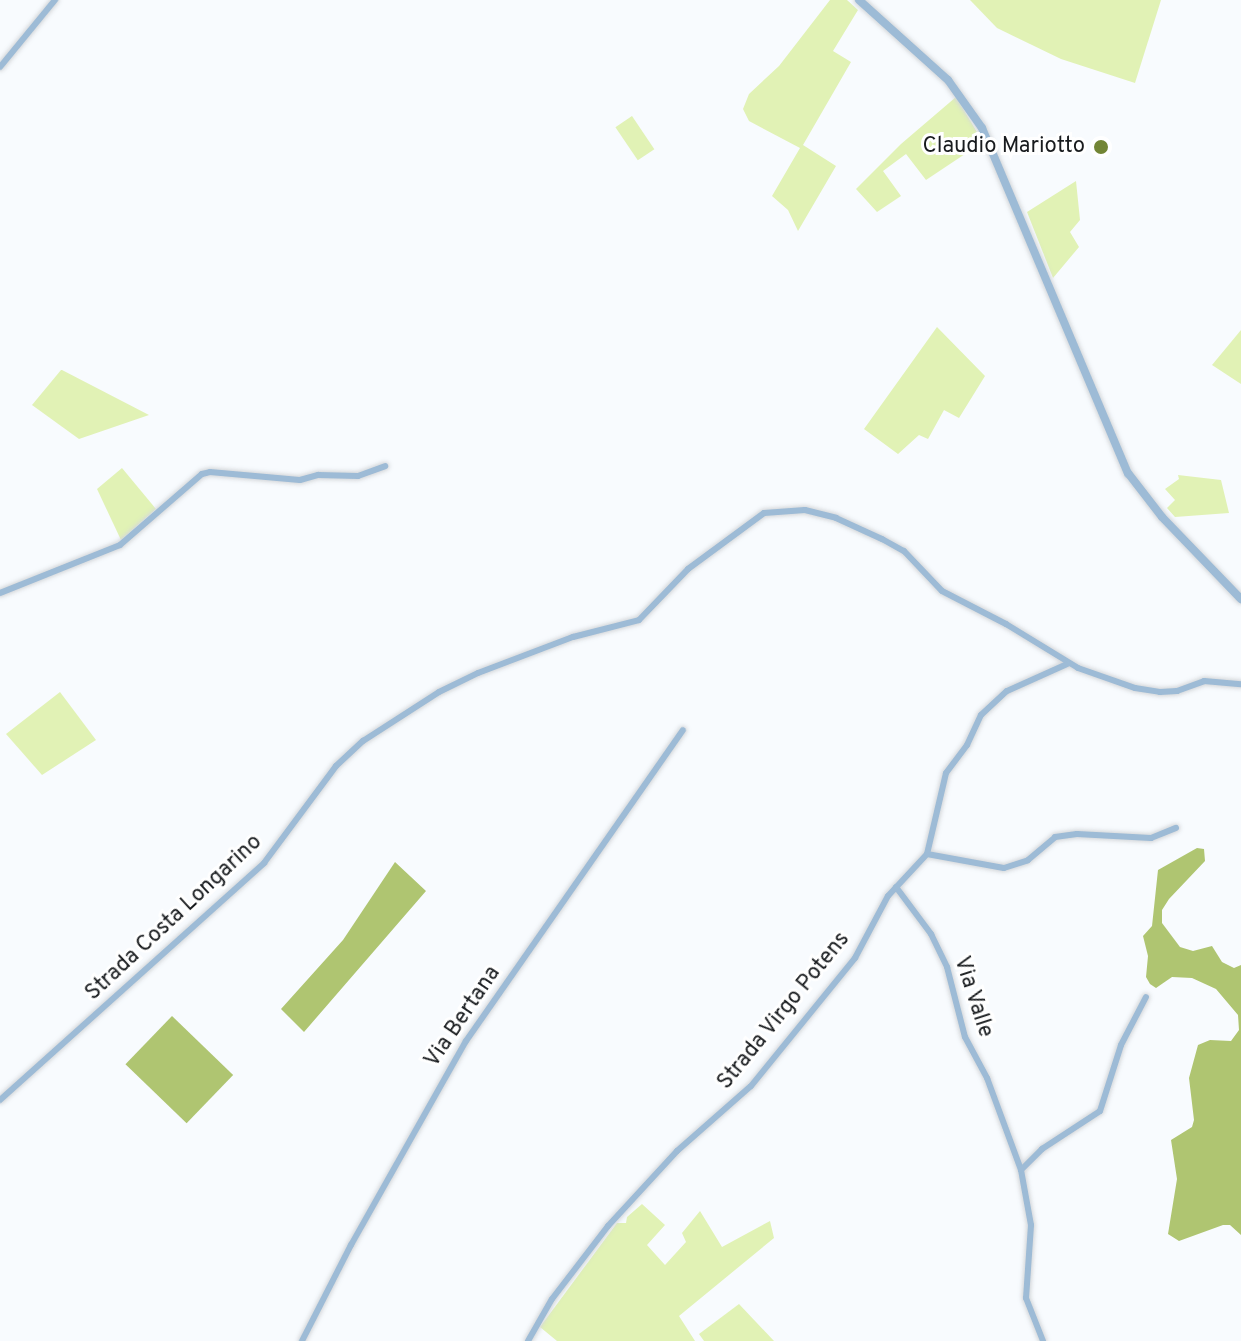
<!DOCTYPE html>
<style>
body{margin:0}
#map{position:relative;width:1241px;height:1341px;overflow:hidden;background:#f8fbfe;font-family:Overpass,sans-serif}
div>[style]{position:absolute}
.green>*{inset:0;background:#e1f2b5;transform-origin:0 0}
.forest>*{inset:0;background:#afc571;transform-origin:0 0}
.roads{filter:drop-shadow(0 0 2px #d4d7da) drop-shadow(0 0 2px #d4d7da)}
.minor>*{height:6px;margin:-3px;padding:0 3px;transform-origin:3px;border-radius:3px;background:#9dbbd6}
.tertiary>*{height:8px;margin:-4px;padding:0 4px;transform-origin:4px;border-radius:4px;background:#9dbbd6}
.dots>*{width:22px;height:22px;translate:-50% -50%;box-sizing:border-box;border:4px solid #fff;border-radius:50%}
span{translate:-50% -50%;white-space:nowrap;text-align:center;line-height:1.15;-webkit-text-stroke:6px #fff;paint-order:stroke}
.poi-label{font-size:22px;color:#181b1e}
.right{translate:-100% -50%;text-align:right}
.street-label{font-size:22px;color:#181b1e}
</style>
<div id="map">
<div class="green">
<div style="clip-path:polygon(830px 0,847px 0,858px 10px,833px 51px,851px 62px,803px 145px,836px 166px,798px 231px,788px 210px,772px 196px,800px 148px,749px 121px,743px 109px,749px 94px,779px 66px)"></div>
<div style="clip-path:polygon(970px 0,1161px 0,1135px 83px,1061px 59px,997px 28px)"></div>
<div style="clip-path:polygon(956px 97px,983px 142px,926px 180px,906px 154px,883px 171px,901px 196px,877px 212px,856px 189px,901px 144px)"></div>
<div style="left:632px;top:116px;width:40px;height:20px;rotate:56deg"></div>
<div style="clip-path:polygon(1076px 181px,1080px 220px,1070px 232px,1079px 247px,1053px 278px,1027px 212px)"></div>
<div style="clip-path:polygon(937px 327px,985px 376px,959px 418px,944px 410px,928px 439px,919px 435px,898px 454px,864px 429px)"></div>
<div style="clip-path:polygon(1241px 330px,1241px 384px,1212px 365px)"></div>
<div style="clip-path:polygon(61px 370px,62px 370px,149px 415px,79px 439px,32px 405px)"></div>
<div style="clip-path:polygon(122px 468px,156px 509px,121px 540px,97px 489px)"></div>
<div style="clip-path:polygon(1178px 475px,1221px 480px,1229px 513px,1175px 517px,1167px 508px,1175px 500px,1165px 489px,1179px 479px)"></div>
<div style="clip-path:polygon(60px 692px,96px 740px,42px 775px,6px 734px)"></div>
<div style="clip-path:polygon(642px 1204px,665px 1225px,647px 1245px,665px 1265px,686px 1242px,682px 1233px,700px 1211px,722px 1247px,770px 1221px,774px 1238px,679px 1316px,695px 1341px,557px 1341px,540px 1327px,617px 1223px,626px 1223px,627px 1217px)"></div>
<div style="clip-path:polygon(739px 1304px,774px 1341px,704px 1341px,699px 1334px)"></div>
</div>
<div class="forest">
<div style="clip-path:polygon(1197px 848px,1204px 849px,1205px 861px,1169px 899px,1162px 910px,1162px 923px,1180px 947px,1193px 951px,1212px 946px,1222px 962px,1234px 968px,1241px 965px,1241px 1235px,1230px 1225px,1223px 1225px,1179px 1241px,1168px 1234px,1177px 1179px,1171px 1140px,1192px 1127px,1194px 1120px,1189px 1078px,1198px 1045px,1210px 1040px,1231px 1041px,1239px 1030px,1238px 1015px,1216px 989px,1192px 978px,1172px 977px,1156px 988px,1150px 984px,1146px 977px,1148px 956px,1143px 936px,1152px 926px,1158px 870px)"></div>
<div style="clip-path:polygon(395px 862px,426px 891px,304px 1032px,281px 1009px,343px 940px)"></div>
<div style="left:172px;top:1016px;width:85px;height:67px;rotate:44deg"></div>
</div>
<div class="roads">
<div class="minor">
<div style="left:0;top:67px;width:87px;rotate:-50.6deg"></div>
<div style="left:0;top:593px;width:129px;rotate:-21.8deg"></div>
<div style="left:120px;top:545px;width:108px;rotate:-40.9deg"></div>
<div style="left:202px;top:474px;width:8px;rotate:-14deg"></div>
<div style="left:210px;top:472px;width:90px;rotate:5.1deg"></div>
<div style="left:300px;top:480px;width:19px;rotate:-16deg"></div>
<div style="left:318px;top:475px;width:40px;rotate:1.4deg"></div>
<div style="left:358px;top:476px;width:29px;rotate:-20deg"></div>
<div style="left:927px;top:854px;width:78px;rotate:10.3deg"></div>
<div style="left:1004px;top:868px;width:25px;rotate:-18deg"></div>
<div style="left:1028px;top:860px;width:35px;rotate:-40deg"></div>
<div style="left:1055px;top:837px;width:22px;rotate:-8deg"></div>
<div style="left:1077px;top:834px;width:74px;rotate:3.1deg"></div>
<div style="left:1151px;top:838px;width:27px;rotate:-22deg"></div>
<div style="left:896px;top:887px;width:59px;rotate:53.3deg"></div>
<div style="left:931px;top:934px;width:37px;rotate:64deg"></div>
<div style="left:947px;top:967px;width:72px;rotate:75.6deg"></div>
<div style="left:965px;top:1037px;width:47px;rotate:61.8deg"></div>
<div style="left:987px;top:1078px;width:98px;rotate:69.7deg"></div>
<div style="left:1021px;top:1170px;width:56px;rotate:79.7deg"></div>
<div style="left:1031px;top:1225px;width:73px;rotate:93.9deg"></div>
<div style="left:1026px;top:1298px;width:46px;rotate:68.4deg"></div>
<div style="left:0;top:1100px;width:355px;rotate:-41.9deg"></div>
<div style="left:264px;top:863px;width:121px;rotate:-53.4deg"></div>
<div style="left:336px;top:766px;width:37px;rotate:-43deg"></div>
<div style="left:363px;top:741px;width:90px;rotate:-32.8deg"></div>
<div style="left:439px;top:692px;width:43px;rotate:-26deg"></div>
<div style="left:478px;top:673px;width:102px;rotate:-20.8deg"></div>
<div style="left:573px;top:637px;width:68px;rotate:-14.4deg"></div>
<div style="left:639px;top:620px;width:71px;rotate:-46.1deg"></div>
<div style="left:688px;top:569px;width:94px;rotate:-36.4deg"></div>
<div style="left:764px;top:513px;width:41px;rotate:-4.2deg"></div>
<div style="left:805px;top:510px;width:32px;rotate:14deg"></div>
<div style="left:836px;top:518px;width:51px;rotate:24.5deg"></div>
<div style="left:882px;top:539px;width:25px;rotate:29deg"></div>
<div style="left:904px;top:551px;width:55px;rotate:46.5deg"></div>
<div style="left:942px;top:591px;width:72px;rotate:27.3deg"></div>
<div style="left:1006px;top:624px;width:84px;rotate:31.4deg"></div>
<div style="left:1078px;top:668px;width:60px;rotate:19.3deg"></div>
<div style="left:1135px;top:688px;width:25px;rotate:9deg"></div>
<div style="left:1160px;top:692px;width:17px;rotate:-3deg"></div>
<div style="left:1177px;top:691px;width:29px;rotate:-20deg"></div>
<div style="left:1204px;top:681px;width:37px;rotate:5deg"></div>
<div style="left:1021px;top:1170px;width:30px;rotate:-45deg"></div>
<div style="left:1042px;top:1149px;width:69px;rotate:-33.2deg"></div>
<div style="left:1100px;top:1111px;width:69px;rotate:-72.3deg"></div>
<div style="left:1121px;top:1045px;width:54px;rotate:-62.5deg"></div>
<div style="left:302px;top:1341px;width:108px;rotate:-63deg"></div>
<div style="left:351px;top:1245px;width:234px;rotate:-60.6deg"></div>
<div style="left:466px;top:1041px;width:379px;rotate:-55.1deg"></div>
<div style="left:528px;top:1341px;width:48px;rotate:-60.3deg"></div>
<div style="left:552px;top:1299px;width:92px;rotate:-52.5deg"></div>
<div style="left:608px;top:1226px;width:102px;rotate:-47.4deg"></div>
<div style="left:677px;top:1151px;width:98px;rotate:-41.3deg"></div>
<div style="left:751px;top:1086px;width:165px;rotate:-50.9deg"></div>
<div style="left:855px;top:958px;width:70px;rotate:-62deg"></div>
<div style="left:888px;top:896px;width:57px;rotate:-47.1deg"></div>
<div style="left:927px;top:854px;width:83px;rotate:-76.8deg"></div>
<div style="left:946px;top:773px;width:35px;rotate:-53deg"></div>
<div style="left:967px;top:745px;width:33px;rotate:-65deg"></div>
<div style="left:981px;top:715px;width:35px;rotate:-43deg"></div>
<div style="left:1007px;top:691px;width:66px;rotate:-24.2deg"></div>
</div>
<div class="tertiary">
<div style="left:859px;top:0;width:120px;rotate:42deg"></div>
<div style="left:948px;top:80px;width:59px;rotate:54.7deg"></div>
<div style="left:982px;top:128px;width:375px;rotate:67.1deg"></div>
<div style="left:1128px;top:473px;width:56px;rotate:52.3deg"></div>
<div style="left:1162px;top:517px;width:114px;rotate:46.1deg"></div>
</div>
</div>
<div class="dots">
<div style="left:1101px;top:147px;background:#728535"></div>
</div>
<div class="poi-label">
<span class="right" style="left:1085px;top:147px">Claudio Mariotto</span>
</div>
<div class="street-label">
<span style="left:174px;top:918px;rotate:-43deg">Strada Costa Longarino</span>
<span style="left:973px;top:997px;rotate:72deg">Via Valle</span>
<span style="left:784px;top:1011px;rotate:-51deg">Strada Virgo Potens</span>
<span style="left:463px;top:1017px;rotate:-56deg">Via Bertana</span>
</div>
</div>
